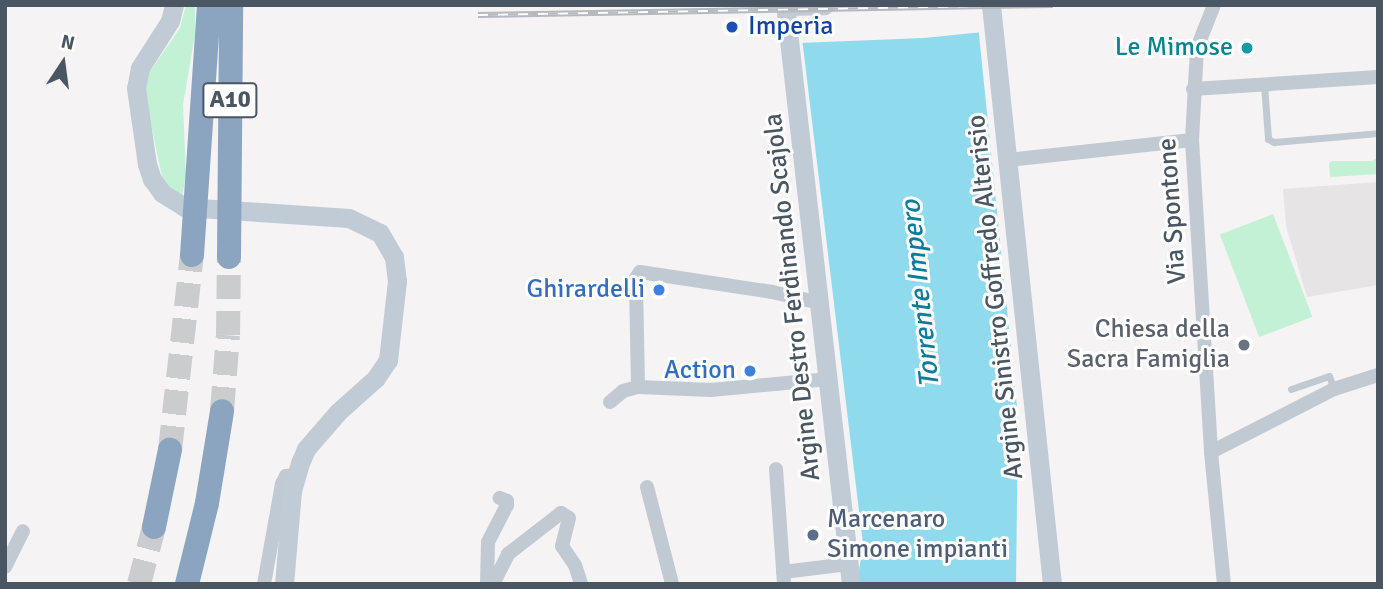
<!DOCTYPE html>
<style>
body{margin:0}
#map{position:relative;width:1383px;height:589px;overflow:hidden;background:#f5f3f3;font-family:Signika,sans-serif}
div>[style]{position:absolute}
.education>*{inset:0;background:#e6e4e5}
.green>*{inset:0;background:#c3f1d5;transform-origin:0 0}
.water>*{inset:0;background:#90daee}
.pier>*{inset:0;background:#f5f3f3}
.highway-tunnel>*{height:24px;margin-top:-12px;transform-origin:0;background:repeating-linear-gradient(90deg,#caccce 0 24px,transparent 0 36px)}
.lane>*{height:7px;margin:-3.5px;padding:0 3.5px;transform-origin:3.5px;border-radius:3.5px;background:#c1cad2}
.street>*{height:14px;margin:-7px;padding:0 7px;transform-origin:7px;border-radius:7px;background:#c1cad2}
.secondary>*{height:19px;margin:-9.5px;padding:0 9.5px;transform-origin:9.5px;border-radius:9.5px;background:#c1cbd6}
.highway>*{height:24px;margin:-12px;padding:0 12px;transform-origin:12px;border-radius:12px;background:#8ba5c1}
.rail>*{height:6px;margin-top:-3px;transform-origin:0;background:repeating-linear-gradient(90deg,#fff 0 10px,#b5b8bd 0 20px);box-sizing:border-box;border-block:2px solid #b5b8bd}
.dots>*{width:19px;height:19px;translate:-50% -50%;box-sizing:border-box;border:4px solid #fff;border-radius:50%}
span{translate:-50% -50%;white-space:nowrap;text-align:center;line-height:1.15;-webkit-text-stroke:6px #fff;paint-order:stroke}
.shield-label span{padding:2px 5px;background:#fff;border:2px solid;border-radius:5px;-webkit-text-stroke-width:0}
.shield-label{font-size:24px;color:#4a5661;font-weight:700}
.transit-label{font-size:26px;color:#164399}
.left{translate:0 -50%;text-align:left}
.culture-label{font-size:26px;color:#0d838f}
.right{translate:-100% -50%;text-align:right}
.street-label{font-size:26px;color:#4a5661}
.shop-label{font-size:26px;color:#366cbe}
.worship-label{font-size:26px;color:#5b616d}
.service-label{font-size:26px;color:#4e5e75}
.water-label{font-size:28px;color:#0c7c9b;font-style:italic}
.frame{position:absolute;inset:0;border:7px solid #4a5661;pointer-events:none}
.north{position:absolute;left:28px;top:28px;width:70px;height:70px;-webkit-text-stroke:5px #fff;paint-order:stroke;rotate:13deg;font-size:19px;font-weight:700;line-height:28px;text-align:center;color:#4a5661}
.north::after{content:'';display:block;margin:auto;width:24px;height:32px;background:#4a5661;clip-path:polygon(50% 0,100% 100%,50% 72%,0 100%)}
</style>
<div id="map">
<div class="education">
<div style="clip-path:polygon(1378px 182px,1378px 285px,1307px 297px,1286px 226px,1283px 189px)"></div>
</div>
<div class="green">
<div style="clip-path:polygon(186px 5px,195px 5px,195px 34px,183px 105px,186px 175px,182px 197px,170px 192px,162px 177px,144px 89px,149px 73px,180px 28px)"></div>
<div style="clip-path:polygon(1378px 157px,1378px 174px,1330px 177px,1329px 163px,1332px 161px,1372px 161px)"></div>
<div style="left:1273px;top:214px;width:110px;height:57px;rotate:69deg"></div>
</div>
<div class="water">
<div style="clip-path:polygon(798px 5px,976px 5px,1018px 417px,1016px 584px,857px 584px,863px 544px)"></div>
</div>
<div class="pier">
<div style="clip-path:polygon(794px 5px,980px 5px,983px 32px,924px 38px,799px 43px)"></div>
</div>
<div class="highway-tunnel">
<div style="left:222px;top:411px;width:76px;rotate:-85.5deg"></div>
<div style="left:228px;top:335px;width:78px;rotate:-89.3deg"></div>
<div style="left:170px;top:450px;width:196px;rotate:-83.6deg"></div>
<div style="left:139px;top:584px;width:59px;rotate:-75.3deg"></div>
</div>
<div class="lane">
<div style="left:1264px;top:84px;width:55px;rotate:85.8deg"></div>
<div style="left:1268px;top:139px;width:7px;rotate:27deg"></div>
<div style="left:1274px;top:142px;width:104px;rotate:-4.9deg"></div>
<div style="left:1291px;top:389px;width:40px;rotate:-18.9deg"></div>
<div style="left:1329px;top:376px;width:14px;rotate:69deg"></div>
</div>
<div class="street">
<div style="left:1214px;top:5px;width:46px;rotate:111.6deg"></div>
<div style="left:1197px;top:48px;width:92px;rotate:93.1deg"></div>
<div style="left:1192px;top:140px;width:313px;rotate:86.5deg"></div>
<div style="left:1211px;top:452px;width:133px;rotate:84.4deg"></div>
<div style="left:1193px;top:89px;width:185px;rotate:-3.7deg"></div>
<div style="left:1008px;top:160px;width:185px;rotate:-6.2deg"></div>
<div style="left:638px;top:387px;width:109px;rotate:-91.1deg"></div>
<div style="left:636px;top:278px;width:7px;rotate:-56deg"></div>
<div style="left:640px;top:272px;width:134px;rotate:8.6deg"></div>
<div style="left:772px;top:292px;width:49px;rotate:12.9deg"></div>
<div style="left:610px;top:402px;width:17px;rotate:-40deg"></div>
<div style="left:623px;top:391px;width:16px;rotate:-15deg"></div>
<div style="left:638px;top:387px;width:73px;rotate:2.4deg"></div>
<div style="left:711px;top:390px;width:119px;rotate:-5.3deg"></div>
<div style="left:1211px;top:452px;width:138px;rotate:-27.1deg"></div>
<div style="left:1334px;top:389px;width:46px;rotate:-17.7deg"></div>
<div style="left:776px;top:469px;width:115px;rotate:86deg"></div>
<div style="left:647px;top:487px;width:100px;rotate:75.5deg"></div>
<div style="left:5px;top:567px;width:40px;rotate:-63.4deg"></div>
<div style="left:783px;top:572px;width:66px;rotate:-6.9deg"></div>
<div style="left:264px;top:584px;width:102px;rotate:-79.8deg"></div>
<div style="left:282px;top:484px;width:9px;rotate:-63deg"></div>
<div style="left:286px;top:476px;width:9px;rotate:-6deg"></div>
<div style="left:487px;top:584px;width:42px;rotate:-88.6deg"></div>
<div style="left:488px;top:542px;width:42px;rotate:-62.8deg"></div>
<div style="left:507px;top:505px;width:4px;rotate:-90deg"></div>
<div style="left:507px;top:501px;width:8px;rotate:-157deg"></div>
<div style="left:493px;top:584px;width:34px;rotate:-63deg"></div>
<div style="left:508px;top:554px;width:67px;rotate:-37.7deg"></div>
<div style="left:561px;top:513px;width:9px;rotate:32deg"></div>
<div style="left:569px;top:518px;width:29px;rotate:104deg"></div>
<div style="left:562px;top:546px;width:23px;rotate:56deg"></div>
<div style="left:575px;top:565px;width:20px;rotate:72deg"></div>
</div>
<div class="secondary">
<div style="left:174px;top:5px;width:16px;rotate:104deg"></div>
<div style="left:170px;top:21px;width:56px;rotate:122.6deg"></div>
<div style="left:140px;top:68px;width:20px;rotate:101deg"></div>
<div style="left:136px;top:88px;width:77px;rotate:81.8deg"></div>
<div style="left:147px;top:164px;width:16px;rotate:72deg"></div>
<div style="left:152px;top:179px;width:17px;rotate:54deg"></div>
<div style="left:162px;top:193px;width:26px;rotate:32deg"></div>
<div style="left:184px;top:207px;width:165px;rotate:3.8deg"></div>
<div style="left:349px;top:218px;width:34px;rotate:26deg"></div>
<div style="left:380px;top:233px;width:28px;rotate:60deg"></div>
<div style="left:394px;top:257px;width:24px;rotate:83deg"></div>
<div style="left:397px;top:281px;width:80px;rotate:96.5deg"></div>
<div style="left:388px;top:360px;width:22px;rotate:124deg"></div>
<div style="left:376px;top:378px;width:51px;rotate:138.2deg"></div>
<div style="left:338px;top:412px;width:49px;rotate:130.9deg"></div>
<div style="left:306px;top:449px;width:15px;rotate:113deg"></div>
<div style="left:300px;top:463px;width:29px;rotate:106deg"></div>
<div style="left:292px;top:491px;width:93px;rotate:94.9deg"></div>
<div style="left:785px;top:5px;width:583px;rotate:83.5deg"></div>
<div style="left:991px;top:5px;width:582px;rotate:83.99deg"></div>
<div style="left:785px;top:6px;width:39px;rotate:-1deg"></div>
</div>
<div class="highway">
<div style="left:192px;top:255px;width:251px;rotate:-86.1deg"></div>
<div style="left:229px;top:257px;width:252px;rotate:-89.5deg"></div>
<div style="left:154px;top:527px;width:79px;rotate:-78.3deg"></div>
<div style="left:187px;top:584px;width:83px;rotate:-76.1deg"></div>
<div style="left:207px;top:503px;width:93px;rotate:-80.7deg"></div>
</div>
<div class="rail">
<div style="left:478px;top:15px;width:575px;rotate:-1deg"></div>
</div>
<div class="dots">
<div style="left:732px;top:27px;background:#1a4fb4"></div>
<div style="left:1247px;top:48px;background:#0f9aa8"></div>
<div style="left:659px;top:290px;background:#3f7fe0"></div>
<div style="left:1244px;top:345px;background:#6b7280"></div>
<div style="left:750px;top:371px;background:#3f7fe0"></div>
<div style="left:813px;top:535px;background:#5c6f8a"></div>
</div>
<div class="shield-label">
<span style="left:230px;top:100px">A10</span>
</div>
<div class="transit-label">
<span class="left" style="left:748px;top:27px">Imperia</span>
</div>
<div class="culture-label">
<span class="right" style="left:1233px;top:48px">Le Mimose</span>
</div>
<div class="street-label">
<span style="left:1173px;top:211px;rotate:-94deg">Via Spontone</span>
<span style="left:793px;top:297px;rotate:-96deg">Argine Destro Ferdinando Scajola</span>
<span style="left:996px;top:297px;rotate:-96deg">Argine Sinistro Goffredo Alterisio</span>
</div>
<div class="shop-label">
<span class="right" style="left:645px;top:290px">Ghirardelli</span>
<span class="right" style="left:736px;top:371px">Action</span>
</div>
<div class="worship-label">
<span class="right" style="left:1230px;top:345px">Chiesa della<br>Sacra Famiglia</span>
</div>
<div class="service-label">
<span class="left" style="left:827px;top:535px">Marcenaro<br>Simone impianti</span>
</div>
<div class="water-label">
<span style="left:920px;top:294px;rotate:-96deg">Torrente Impero</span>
</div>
<div class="frame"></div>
<div class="north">N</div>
</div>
